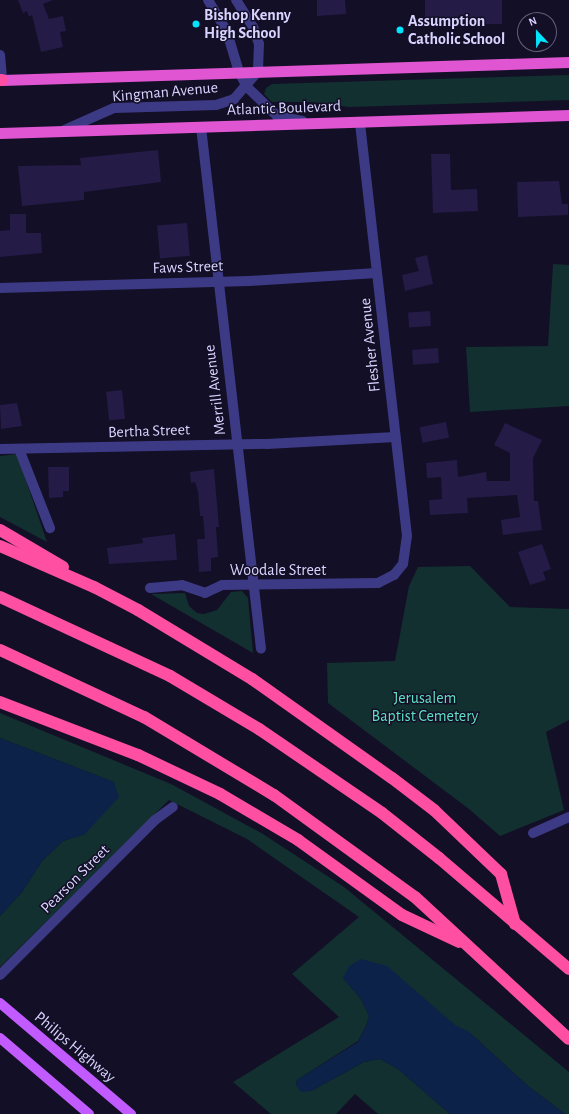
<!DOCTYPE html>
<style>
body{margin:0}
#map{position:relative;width:569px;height:1114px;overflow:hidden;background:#130f26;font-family:"Alegreya Sans",sans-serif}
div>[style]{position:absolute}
.green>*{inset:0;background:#12302f}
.water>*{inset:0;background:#0c2248}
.building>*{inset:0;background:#241b47;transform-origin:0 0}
.minor>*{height:10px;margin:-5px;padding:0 5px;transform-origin:5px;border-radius:5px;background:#3d3a85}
.primary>*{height:10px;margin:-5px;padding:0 5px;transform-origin:5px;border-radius:5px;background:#c25bff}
.trunk>*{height:11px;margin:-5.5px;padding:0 5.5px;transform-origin:5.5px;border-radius:5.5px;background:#e055d1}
.motorway>*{height:12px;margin:-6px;padding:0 6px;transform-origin:6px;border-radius:6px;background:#ff4fa3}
.dots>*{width:11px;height:11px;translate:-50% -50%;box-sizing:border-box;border:2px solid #130f26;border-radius:50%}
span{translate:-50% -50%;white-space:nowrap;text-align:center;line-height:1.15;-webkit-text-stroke:3px #130f26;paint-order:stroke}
.poi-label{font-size:16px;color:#d9d4ff;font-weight:700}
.left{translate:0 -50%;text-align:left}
.street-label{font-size:16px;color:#d9d4ff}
.park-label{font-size:16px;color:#5fe0c0}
.north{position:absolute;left:517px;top:12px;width:40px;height:40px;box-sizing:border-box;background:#130f26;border:1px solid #625e7d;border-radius:50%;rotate:338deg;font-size:11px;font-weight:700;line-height:16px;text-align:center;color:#d9d4ff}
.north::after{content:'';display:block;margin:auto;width:14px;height:18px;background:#00e5ff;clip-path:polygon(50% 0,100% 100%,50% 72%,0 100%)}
</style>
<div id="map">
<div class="green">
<div style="clip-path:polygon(569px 75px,569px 100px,349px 107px,313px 102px,272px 102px,264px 94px,266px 88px,272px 84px)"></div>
<div style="clip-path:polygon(553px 264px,569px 265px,569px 406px,470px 412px,466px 347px,548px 346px)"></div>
<div style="clip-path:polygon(17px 454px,47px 542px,0 517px,0 456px)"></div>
<div style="clip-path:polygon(470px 566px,510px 607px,569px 609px,569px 720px,546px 732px,564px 810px,500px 836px,469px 809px,328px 703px,327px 663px,395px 661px,409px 586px,418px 567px)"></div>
<div style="clip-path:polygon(242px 591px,248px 598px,253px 653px,151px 594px,185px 593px,189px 606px,197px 613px,204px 614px,217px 610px,231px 592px)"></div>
<div style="clip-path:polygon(0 713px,171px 784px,263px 834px,344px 887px,569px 1072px,569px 1114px,565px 1114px,528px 1086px,469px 1032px,343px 978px,361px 999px,369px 1016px,366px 1026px,358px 1041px,297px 1080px,296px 1085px,311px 1091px,364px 1062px,380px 1059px,398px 1069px,450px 1114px,378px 1114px,355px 1094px,336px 1114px,271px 1114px,233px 1082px,339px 1017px,292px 974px,359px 917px,247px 839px,169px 800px,0 967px,0 916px,22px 892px,42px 861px,63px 841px,85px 834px,114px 782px,0 738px)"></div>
</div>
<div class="water">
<div style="clip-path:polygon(0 738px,114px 782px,119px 797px,85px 834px,63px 841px,42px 861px,22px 892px,0 916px)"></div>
<div style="clip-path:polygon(361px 959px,387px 966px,455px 1025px,469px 1032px,528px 1086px,565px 1114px,450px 1114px,398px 1069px,380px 1059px,364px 1062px,311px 1091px,301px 1092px,296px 1085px,297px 1080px,358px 1042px,366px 1026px,369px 1016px,361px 999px,343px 978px,349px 966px)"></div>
</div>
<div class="building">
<div style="clip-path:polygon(18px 0,53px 0,43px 4px,49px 19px,63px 16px,66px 31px,60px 32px,63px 47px,41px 52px,32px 15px,29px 17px,27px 11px,23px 13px)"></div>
<div style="clip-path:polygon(317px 0,345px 0,346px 14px,317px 16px)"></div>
<div style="left:425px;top:0;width:77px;height:24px"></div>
<div style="clip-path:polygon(158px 150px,161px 182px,84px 192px,84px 200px,22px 206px,18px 166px,81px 165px,80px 158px)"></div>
<div style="clip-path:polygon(431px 154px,450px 154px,451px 190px,477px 189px,478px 211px,433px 213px)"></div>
<div style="clip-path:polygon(559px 181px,562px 204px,568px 204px,568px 215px,518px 217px,517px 182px)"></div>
<div style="clip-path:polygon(10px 214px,26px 214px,26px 233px,41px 233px,42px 253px,0 257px,0 231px,10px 230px)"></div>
<div style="left:187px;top:223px;width:33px;height:30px;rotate:85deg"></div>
<div style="clip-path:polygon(427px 255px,433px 284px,405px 291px,402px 275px,419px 271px,415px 258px)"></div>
<div style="left:430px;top:311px;width:15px;height:22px;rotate:86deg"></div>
<div style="left:438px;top:348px;width:15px;height:26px;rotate:86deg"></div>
<div style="left:122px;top:390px;width:29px;height:16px;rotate:84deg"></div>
<div style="clip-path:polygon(17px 403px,22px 426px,1px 429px,0 405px)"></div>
<div style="left:446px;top:422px;width:16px;height:27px;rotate:79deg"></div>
<div style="clip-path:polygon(505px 423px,542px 440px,533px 458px,534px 501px,538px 501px,542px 530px,503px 535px,501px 520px,520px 517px,517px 495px,467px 498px,468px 513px,430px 515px,429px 500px,442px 499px,441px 477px,427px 478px,426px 463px,457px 460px,458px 477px,486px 472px,487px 481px,510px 481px,510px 453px,494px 445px)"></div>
<div style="clip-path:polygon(48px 467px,69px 467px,69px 491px,63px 491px,63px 497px,49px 498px)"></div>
<div style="clip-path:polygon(214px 469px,219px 527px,216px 527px,218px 557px,211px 558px,211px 571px,199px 572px,197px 539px,205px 539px,203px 516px,200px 516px,198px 492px,195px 482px,191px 483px,190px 472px)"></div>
<div style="clip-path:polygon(175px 534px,177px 560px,109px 564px,107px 548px,143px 543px,142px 538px)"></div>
<div style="clip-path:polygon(542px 544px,551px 569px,543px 572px,546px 580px,530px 585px,518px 552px)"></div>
</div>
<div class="minor">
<div style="left:208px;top:0;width:37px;rotate:59deg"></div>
<div style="left:227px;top:32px;width:42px;rotate:73.3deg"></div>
<div style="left:239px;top:72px;width:17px;rotate:62deg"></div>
<div style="left:247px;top:87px;width:42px;rotate:44deg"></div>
<div style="left:277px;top:116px;width:26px;rotate:11deg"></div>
<div style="left:0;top:55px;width:25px;rotate:85deg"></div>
<div style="left:201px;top:127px;width:525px;rotate:83.44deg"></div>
<div style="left:62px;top:131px;width:57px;rotate:-23.9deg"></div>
<div style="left:114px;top:108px;width:102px;rotate:-1.7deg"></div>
<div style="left:216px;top:105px;width:19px;rotate:-18deg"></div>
<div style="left:234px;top:99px;width:37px;rotate:-49deg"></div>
<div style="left:258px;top:71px;width:27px;rotate:-88deg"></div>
<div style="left:259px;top:44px;width:18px;rotate:-109deg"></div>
<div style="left:253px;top:27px;width:32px;rotate:-122deg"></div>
<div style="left:0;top:288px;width:249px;rotate:-1.6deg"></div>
<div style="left:249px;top:281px;width:128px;rotate:-3.6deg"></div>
<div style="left:0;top:449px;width:267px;rotate:-1.1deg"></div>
<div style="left:267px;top:444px;width:128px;rotate:-3.1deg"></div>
<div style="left:19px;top:449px;width:85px;rotate:68.6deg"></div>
<div style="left:150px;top:588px;width:32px;rotate:-5deg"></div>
<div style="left:182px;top:585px;width:24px;rotate:19deg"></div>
<div style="left:205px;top:593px;width:19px;rotate:-25deg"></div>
<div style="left:222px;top:585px;width:156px;rotate:-0.7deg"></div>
<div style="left:378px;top:583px;width:18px;rotate:-27deg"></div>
<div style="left:394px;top:575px;width:14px;rotate:-51deg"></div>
<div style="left:403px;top:564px;width:28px;rotate:-82deg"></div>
<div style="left:407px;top:536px;width:417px;rotate:-96.5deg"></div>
<div style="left:533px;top:833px;width:39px;rotate:-24deg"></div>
<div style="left:0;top:975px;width:219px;rotate:-45deg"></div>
<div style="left:155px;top:820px;width:22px;rotate:-36deg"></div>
</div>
<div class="primary">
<div style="left:0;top:1003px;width:172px;rotate:40.3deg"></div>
<div style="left:0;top:1038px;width:117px;rotate:40.5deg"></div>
</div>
<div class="trunk">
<div style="left:2px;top:80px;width:567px;rotate:-1.82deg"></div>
<div style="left:0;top:133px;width:569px;rotate:-1.81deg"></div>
</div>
<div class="motorway">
<div style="left:0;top:80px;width:2px"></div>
<div style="left:0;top:530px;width:73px;rotate:30.4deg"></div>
<div style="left:0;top:546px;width:103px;rotate:23.6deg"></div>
<div style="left:94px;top:587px;width:50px;rotate:27.6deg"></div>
<div style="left:138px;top:610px;width:133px;rotate:31.2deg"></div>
<div style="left:252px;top:679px;width:171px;rotate:35.3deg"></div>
<div style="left:392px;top:778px;width:53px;rotate:37.3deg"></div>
<div style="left:434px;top:810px;width:93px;rotate:43.7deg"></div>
<div style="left:501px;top:874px;width:52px;rotate:74.4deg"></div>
<div style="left:0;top:597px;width:187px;rotate:24.9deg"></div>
<div style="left:170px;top:676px;width:104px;rotate:30.8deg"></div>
<div style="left:259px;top:729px;width:149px;rotate:34.3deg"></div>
<div style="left:382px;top:813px;width:73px;rotate:38.3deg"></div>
<div style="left:439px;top:858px;width:171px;rotate:40.5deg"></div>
<div style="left:0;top:650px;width:159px;rotate:25deg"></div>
<div style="left:144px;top:717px;width:152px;rotate:31deg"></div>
<div style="left:274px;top:795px;width:174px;rotate:35.9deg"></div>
<div style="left:415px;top:897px;width:209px;rotate:42.7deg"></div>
<div style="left:0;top:702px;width:148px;rotate:21deg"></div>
<div style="left:138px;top:755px;width:91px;rotate:25.4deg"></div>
<div style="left:220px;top:794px;width:91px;rotate:30.5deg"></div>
<div style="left:298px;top:840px;width:128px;rotate:35.8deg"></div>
<div style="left:402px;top:915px;width:63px;rotate:25.3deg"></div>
</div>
<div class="dots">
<div style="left:196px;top:24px;background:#00e5ff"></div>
<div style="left:400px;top:30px;background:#00e5ff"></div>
</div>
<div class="poi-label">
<span class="left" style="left:204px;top:24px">Bishop Kenny<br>High School</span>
<span class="left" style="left:408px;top:30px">Assumption<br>Catholic School</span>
</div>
<div class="street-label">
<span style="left:165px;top:92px;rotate:-5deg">Kingman Avenue</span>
<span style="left:284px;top:108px;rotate:-2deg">Atlantic Boulevard</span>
<span style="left:188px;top:267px;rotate:-2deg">Faws Street</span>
<span style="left:370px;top:345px;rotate:-96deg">Flesher Avenue</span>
<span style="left:215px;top:390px;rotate:-97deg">Merrill Avenue</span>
<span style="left:149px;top:431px;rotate:-2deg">Bertha Street</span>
<span style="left:278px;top:570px">Woodale Street</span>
<span style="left:75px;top:879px;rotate:-45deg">Pearson Street</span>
<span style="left:75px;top:1047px;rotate:40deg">Philips Highway</span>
</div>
<div class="park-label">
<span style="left:425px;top:707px">Jerusalem<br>Baptist Cemetery</span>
</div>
<div class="north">N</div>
</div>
